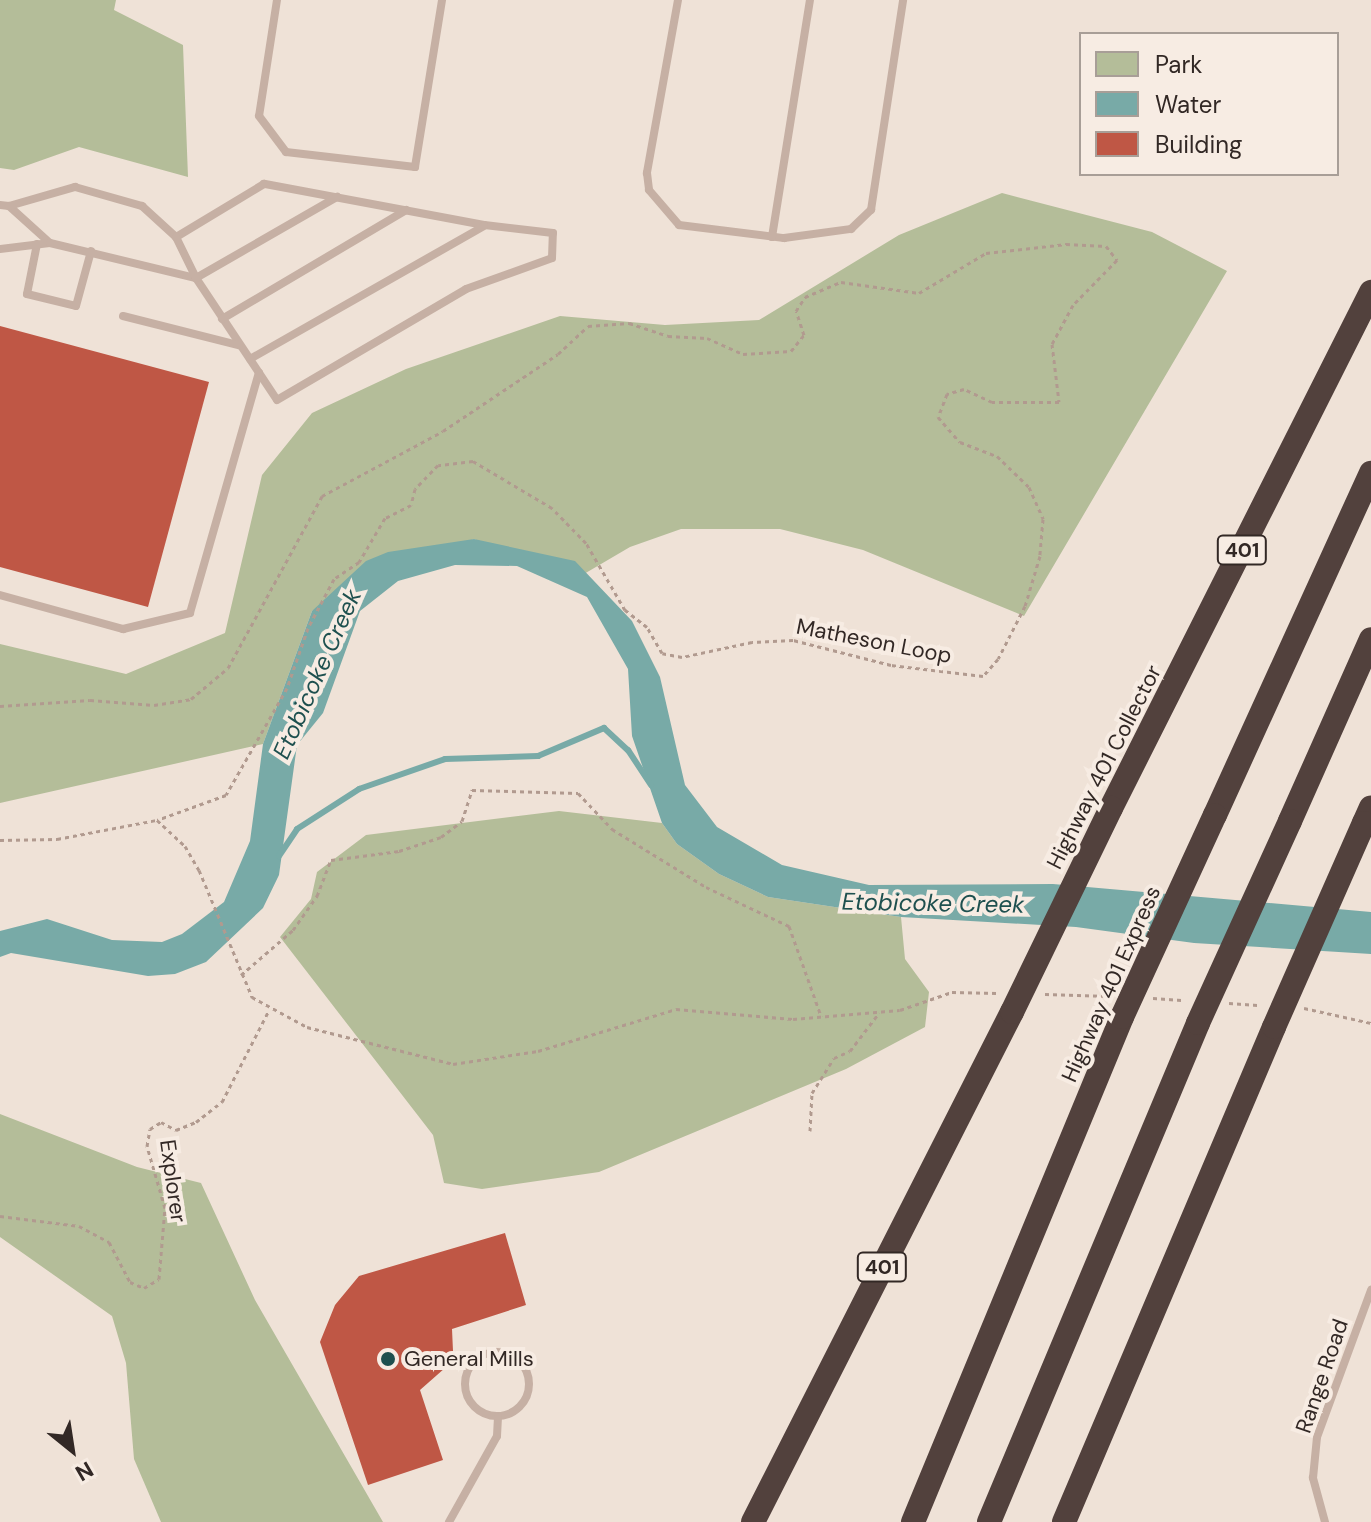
<!DOCTYPE html>
<style>
body{margin:0}
#map{position:relative;width:1371px;height:1522px;overflow:hidden;background:#efe2d7;font-family:"DM Sans",sans-serif}
div>[style]{position:absolute}
.green>*{inset:0;background:#b4bd99}
.water>*{inset:0;background:#78aaa7}
.stream>*{height:6px;margin:-3px;padding:0 3px;transform-origin:3px;border-radius:3px;background:#78aaa7}
.building>*{inset:0;background:#bf5745}
.path>*{height:3px;margin-top:-1.5px;transform-origin:0;background:repeating-linear-gradient(90deg,#b19a8f 0 4px,transparent 0 8px)}
.service>*{height:8px;margin:-4px;padding:0 4px;transform-origin:4px;border-radius:4px;background:#c6b0a4}
.service>.ring{margin:-4px;padding:0;box-sizing:content-box;background:none;border:8px solid #c6b0a4;border-radius:50%}
.motorway>*{height:24px;margin:-12px;padding:0 12px;transform-origin:12px;border-radius:12px;background:#52413d}
.motorway-bridge>*{height:24px;margin:-12px;padding:0 12px;transform-origin:12px;border-radius:12px;background:#52413d}
.dots>*{width:22px;height:22px;translate:-50% -50%;box-sizing:border-box;border:4px solid #f7ece3;border-radius:50%}
span{translate:-50% -50%;white-space:nowrap;text-align:center;line-height:1.15;-webkit-text-stroke:8px #f7ece3;paint-order:stroke}
.shield-label span{padding:2px 6px;background:#f7ece3;border:2px solid;border-radius:6px;-webkit-text-stroke-width:0}
.shield-label{font-size:20px;color:#322825;font-weight:700}
.street-label{font-size:22px;color:#322825}
.poi-label{font-size:22px;color:#322825}
.left{translate:0 -50%;text-align:left}
.water-label{font-size:24px;color:#1e504f;font-style:italic}
.legend{position:absolute;left:1079px;top:32px;width:260px;height:144px;box-sizing:border-box;background:#f7ece3;border:2px solid #a89e97;margin:0;padding:10px 14px;list-style:none;font-size:24px;color:#322825}
.legend li{display:flex;align-items:center;gap:16px;height:40px}
.legend b{width:40px;border:2px solid #a89e97}
.north{position:absolute;left:32px;top:1410px;width:80px;height:80px;-webkit-text-stroke:6px #f7ece3;paint-order:stroke;rotate:150deg;font-size:22px;font-weight:700;line-height:32px;text-align:center;color:#322825}
.north::after{content:'';display:block;margin:auto;width:28px;height:36px;background:#322825;clip-path:polygon(50% 0,100% 100%,50% 72%,0 100%)}
</style>
<div id="map">
<div class="green">
<div style="clip-path:polygon(0 0,116px 0,114px 10px,183px 45px,188px 177px,79px 147px,14px 170px,0 168px)"></div>
<div style="clip-path:polygon(1002px 193px,1152px 232px,1227px 271px,1024px 616px,863px 550px,780px 529px,681px 529px,630px 547px,572px 581px,474px 539px,312px 611px,263px 744px,0 803px,0 644px,126px 674px,225px 633px,262px 475px,312px 413px,406px 369px,560px 316px,665px 325px,759px 320px,899px 235px)"></div>
<div style="clip-path:polygon(559px 811px,662px 823px,677px 844px,719px 874px,768px 897px,901px 917px,905px 959px,929px 992px,925px 1027px,846px 1069px,599px 1172px,482px 1189px,444px 1183px,433px 1135px,280px 937px,311px 899px,317px 872px,366px 835px)"></div>
<div style="clip-path:polygon(0 1114px,137px 1167px,201px 1183px,255px 1300px,383px 1522px,161px 1522px,134px 1459px,126px 1363px,112px 1316px,0 1237px)"></div>
</div>
<div class="water">
<div style="clip-path:polygon(474px 539px,575px 561px,632px 621px,660px 677px,685px 785px,717px 827px,782px 865px,869px 885px,1053px 884px,1371px 912px,1371px 954px,1194px 943px,1076px 927px,901px 917px,768px 897px,719px 874px,677px 844px,662px 823px,632px 736px,628px 669px,587px 597px,517px 566px,455px 565px,398px 581px,360px 611px,323px 713px,297px 745px,279px 875px,263px 908px,206px 962px,175px 974px,148px 976px,11px 953px,0 957px,0 931px,47px 919px,112px 940px,162px 942px,182px 934px,224px 902px,250px 841px,263px 744px,312px 611px,366px 561px,388px 552px)"></div>
</div>
<div class="stream">
<div style="left:279px;top:856px;width:32px;rotate:-56deg"></div>
<div style="left:297px;top:829px;width:74px;rotate:-32.8deg"></div>
<div style="left:359px;top:789px;width:91px;rotate:-19.2deg"></div>
<div style="left:445px;top:759px;width:93px;rotate:-1.8deg"></div>
<div style="left:538px;top:756px;width:72px;rotate:-23deg"></div>
<div style="left:604px;top:728px;width:33px;rotate:43deg"></div>
<div style="left:628px;top:750px;width:42px;rotate:56.7deg"></div>
</div>
<div class="building">
<div style="clip-path:polygon(0 326px,209px 382px,148px 607px,0 567px)"></div>
<div style="clip-path:polygon(505px 1233px,526px 1305px,452px 1329px,453px 1351px,445px 1368px,420px 1390px,443px 1460px,368px 1485px,320px 1342px,335px 1305px,359px 1276px)"></div>
</div>
<div class="path">
<div style="left:0;top:706px;width:90px;rotate:-3.8deg"></div>
<div style="left:90px;top:700px;width:64px;rotate:4.5deg"></div>
<div style="left:154px;top:705px;width:37px;rotate:-9deg"></div>
<div style="left:191px;top:699px;width:48px;rotate:-40deg"></div>
<div style="left:228px;top:668px;width:196px;rotate:-61.3deg"></div>
<div style="left:322px;top:496px;width:137px;rotate:-28.2deg"></div>
<div style="left:443px;top:431px;width:138px;rotate:-33.8deg"></div>
<div style="left:558px;top:354px;width:41px;rotate:-43deg"></div>
<div style="left:588px;top:326px;width:41px;rotate:-4.2deg"></div>
<div style="left:629px;top:323px;width:41px;rotate:18.4deg"></div>
<div style="left:668px;top:336px;width:39px;rotate:3deg"></div>
<div style="left:707px;top:338px;width:39px;rotate:24deg"></div>
<div style="left:743px;top:354px;width:48px;rotate:-3.6deg"></div>
<div style="left:791px;top:351px;width:21px;rotate:-51deg"></div>
<div style="left:804px;top:335px;width:25px;rotate:-108deg"></div>
<div style="left:796px;top:311px;width:17px;rotate:-57deg"></div>
<div style="left:805px;top:297px;width:39px;rotate:-23deg"></div>
<div style="left:841px;top:282px;width:79px;rotate:8deg"></div>
<div style="left:919px;top:293px;width:78px;rotate:-30.8deg"></div>
<div style="left:986px;top:253px;width:81px;rotate:-6.4deg"></div>
<div style="left:1066px;top:244px;width:40px;rotate:2.9deg"></div>
<div style="left:1106px;top:246px;width:18px;rotate:52deg"></div>
<div style="left:1117px;top:260px;width:63px;rotate:134.4deg"></div>
<div style="left:1073px;top:305px;width:44px;rotate:118.3deg"></div>
<div style="left:1052px;top:344px;width:58px;rotate:83.1deg"></div>
<div style="left:1059px;top:402px;width:67px;rotate:180deg"></div>
<div style="left:992px;top:402px;width:31px;rotate:-155deg"></div>
<div style="left:964px;top:389px;width:18px;rotate:164deg"></div>
<div style="left:947px;top:394px;width:25px;rotate:111deg"></div>
<div style="left:938px;top:417px;width:33px;rotate:49deg"></div>
<div style="left:960px;top:442px;width:40px;rotate:21deg"></div>
<div style="left:997px;top:456px;width:45px;rotate:44.1deg"></div>
<div style="left:1029px;top:487px;width:35px;rotate:66deg"></div>
<div style="left:1043px;top:519px;width:37px;rotate:95deg"></div>
<div style="left:1040px;top:556px;width:52px;rotate:106.7deg"></div>
<div style="left:1025px;top:606px;width:59px;rotate:117deg"></div>
<div style="left:998px;top:659px;width:23px;rotate:131deg"></div>
<div style="left:983px;top:676px;width:93px;rotate:-173.2deg"></div>
<div style="left:891px;top:665px;width:101px;rotate:-165.7deg"></div>
<div style="left:793px;top:640px;width:41px;rotate:177.2deg"></div>
<div style="left:752px;top:642px;width:72px;rotate:167.9deg"></div>
<div style="left:682px;top:657px;width:20px;rotate:-169deg"></div>
<div style="left:662px;top:653px;width:30px;rotate:-120deg"></div>
<div style="left:647px;top:627px;width:28px;rotate:-142deg"></div>
<div style="left:625px;top:610px;width:78px;rotate:-120.2deg"></div>
<div style="left:586px;top:543px;width:49px;rotate:-134.2deg"></div>
<div style="left:552px;top:508px;width:92px;rotate:-149.3deg"></div>
<div style="left:473px;top:461px;width:35px;rotate:173deg"></div>
<div style="left:438px;top:465px;width:33px;rotate:134deg"></div>
<div style="left:415px;top:489px;width:16px;rotate:104deg"></div>
<div style="left:411px;top:505px;width:29px;rotate:153deg"></div>
<div style="left:385px;top:518px;width:51px;rotate:120.6deg"></div>
<div style="left:359px;top:562px;width:30px;rotate:146deg"></div>
<div style="left:334px;top:579px;width:55px;rotate:118deg"></div>
<div style="left:308px;top:628px;width:64px;rotate:109.3deg"></div>
<div style="left:287px;top:688px;width:123px;rotate:119.7deg"></div>
<div style="left:226px;top:795px;width:73px;rotate:160.1deg"></div>
<div style="left:0;top:840px;width:57px;rotate:-1deg"></div>
<div style="left:57px;top:839px;width:102px;rotate:-10.8deg"></div>
<div style="left:157px;top:820px;width:38px;rotate:43deg"></div>
<div style="left:185px;top:846px;width:28px;rotate:60deg"></div>
<div style="left:199px;top:870px;width:138px;rotate:67.3deg"></div>
<div style="left:252px;top:997px;width:63px;rotate:28.6deg"></div>
<div style="left:307px;top:1027px;width:151px;rotate:14.2deg"></div>
<div style="left:453px;top:1064px;width:86px;rotate:-8.7deg"></div>
<div style="left:538px;top:1051px;width:144px;rotate:-16.9deg"></div>
<div style="left:676px;top:1009px;width:117px;rotate:4.9deg"></div>
<div style="left:793px;top:1019px;width:107px;rotate:-4.8deg"></div>
<div style="left:900px;top:1010px;width:55px;rotate:-19.1deg"></div>
<div style="left:952px;top:992px;width:45px;rotate:1.3deg"></div>
<div style="left:241px;top:975px;width:69px;rotate:-40.9deg"></div>
<div style="left:293px;top:930px;width:42px;rotate:-54.8deg"></div>
<div style="left:317px;top:896px;width:39px;rotate:-69deg"></div>
<div style="left:331px;top:860px;width:69px;rotate:-7.5deg"></div>
<div style="left:399px;top:851px;width:44px;rotate:-18.4deg"></div>
<div style="left:441px;top:837px;width:26px;rotate:-37deg"></div>
<div style="left:462px;top:821px;width:33px;rotate:-72deg"></div>
<div style="left:472px;top:790px;width:106px;rotate:1.6deg"></div>
<div style="left:578px;top:793px;width:50px;rotate:46.6deg"></div>
<div style="left:612px;top:829px;width:110px;rotate:31.7deg"></div>
<div style="left:706px;top:887px;width:92px;rotate:25.2deg"></div>
<div style="left:789px;top:926px;width:96px;rotate:70.4deg"></div>
<div style="left:1045px;top:994px;width:64px;rotate:1.8deg"></div>
<div style="left:1153px;top:998px;width:32px;rotate:4deg"></div>
<div style="left:1229px;top:1003px;width:32px;rotate:4deg"></div>
<div style="left:1304px;top:1008px;width:69px;rotate:12.6deg"></div>
<div style="left:810px;top:1131px;width:38px;rotate:-87deg"></div>
<div style="left:812px;top:1093px;width:41px;rotate:-57.8deg"></div>
<div style="left:834px;top:1058px;width:17px;rotate:-24deg"></div>
<div style="left:850px;top:1051px;width:48px;rotate:-52.7deg"></div>
<div style="left:0;top:1216px;width:80px;rotate:7.2deg"></div>
<div style="left:79px;top:1226px;width:34px;rotate:28deg"></div>
<div style="left:109px;top:1242px;width:45px;rotate:62.3deg"></div>
<div style="left:130px;top:1282px;width:15px;rotate:23deg"></div>
<div style="left:144px;top:1288px;width:17px;rotate:-31deg"></div>
<div style="left:159px;top:1279px;width:71px;rotate:-85.2deg"></div>
<div style="left:165px;top:1208px;width:65px;rotate:-106.2deg"></div>
<div style="left:147px;top:1146px;width:17px;rotate:-80deg"></div>
<div style="left:150px;top:1129px;width:13px;rotate:-32deg"></div>
<div style="left:161px;top:1122px;width:17px;rotate:28deg"></div>
<div style="left:176px;top:1130px;width:22px;rotate:-22deg"></div>
<div style="left:196px;top:1122px;width:33px;rotate:-38deg"></div>
<div style="left:222px;top:1102px;width:103px;rotate:-62.9deg"></div>
</div>
<div class="service">
<div style="left:277px;top:0;width:117px;rotate:98.8deg"></div>
<div style="left:259px;top:116px;width:45px;rotate:53.1deg"></div>
<div style="left:286px;top:152px;width:130px;rotate:6.6deg"></div>
<div style="left:415px;top:167px;width:169px;rotate:-80.8deg"></div>
<div style="left:678px;top:0;width:176px;rotate:100.2deg"></div>
<div style="left:647px;top:173px;width:17px;rotate:83deg"></div>
<div style="left:649px;top:190px;width:46px;rotate:49.4deg"></div>
<div style="left:679px;top:225px;width:106px;rotate:7.1deg"></div>
<div style="left:784px;top:238px;width:68px;rotate:-7.7deg"></div>
<div style="left:851px;top:229px;width:28px;rotate:-44deg"></div>
<div style="left:871px;top:210px;width:212px;rotate:-81.3deg"></div>
<div style="left:0;top:205px;width:9px;rotate:6deg"></div>
<div style="left:9px;top:206px;width:55px;rotate:42.1deg"></div>
<div style="left:9px;top:206px;width:69px;rotate:-16.1deg"></div>
<div style="left:75px;top:187px;width:70px;rotate:15.8deg"></div>
<div style="left:142px;top:206px;width:46px;rotate:42.4deg"></div>
<div style="left:772px;top:237px;width:240px;rotate:-80.9deg"></div>
<div style="left:37px;top:244px;width:51px;rotate:101.3deg"></div>
<div style="left:27px;top:294px;width:50px;rotate:13.8deg"></div>
<div style="left:76px;top:306px;width:57px;rotate:-74.7deg"></div>
<div style="left:0;top:249px;width:50px;rotate:-6.8deg"></div>
<div style="left:50px;top:243px;width:150px;rotate:13.5deg"></div>
<div style="left:196px;top:278px;width:146px;rotate:56.4deg"></div>
<div style="left:277px;top:400px;width:219px;rotate:-30.4deg"></div>
<div style="left:466px;top:289px;width:91px;rotate:-19.8deg"></div>
<div style="left:552px;top:258px;width:25px;rotate:-88deg"></div>
<div style="left:553px;top:233px;width:69px;rotate:-173.4deg"></div>
<div style="left:484px;top:225px;width:224px;rotate:-169.4deg"></div>
<div style="left:264px;top:184px;width:103px;rotate:148.9deg"></div>
<div style="left:176px;top:237px;width:46px;rotate:64deg"></div>
<div style="left:196px;top:278px;width:163px;rotate:-29.9deg"></div>
<div style="left:123px;top:316px;width:119px;rotate:14.2deg"></div>
<div style="left:222px;top:319px;width:214px;rotate:-30.6deg"></div>
<div style="left:250px;top:359px;width:269px;rotate:-29.6deg"></div>
<div style="left:0;top:595px;width:128px;rotate:15.5deg"></div>
<div style="left:123px;top:629px;width:69px;rotate:-13.4deg"></div>
<div style="left:190px;top:613px;width:250px;rotate:-74deg"></div>
<div class="ring" style="left:465px;top:1352px;width:56px;height:56px"></div>
<div style="left:449px;top:1522px;width:98px;rotate:-60.8deg"></div>
<div style="left:497px;top:1436px;width:19px;rotate:-87deg"></div>
<div style="left:1325px;top:1522px;width:46px;rotate:-105.3deg"></div>
<div style="left:1313px;top:1478px;width:41px;rotate:-84.4deg"></div>
<div style="left:1317px;top:1437px;width:157px;rotate:-69.8deg"></div>
</div>
<div class="motorway">
<div style="left:1111px;top:808px;width:578px;rotate:-63.26deg"></div>
<div style="left:1215px;top:815px;width:376px;rotate:-65.5deg"></div>
<div style="left:1290px;top:821px;width:199px;rotate:-66deg"></div>
<div style="left:1364px;top:823px;width:17px;rotate:-66deg"></div>
<div style="left:753px;top:1522px;width:572px;rotate:-63.08deg"></div>
<div style="left:913px;top:1522px;width:547px;rotate:-67.52deg"></div>
<div style="left:989px;top:1522px;width:541px;rotate:-67.27deg"></div>
<div style="left:1064px;top:1522px;width:538px;rotate:-67.01deg"></div>
</div>
<div class="motorway-bridge">
<div style="left:1012px;top:1012px;width:227px;rotate:-64.1deg"></div>
<div style="left:1122px;top:1017px;width:222px;rotate:-65.3deg"></div>
<div style="left:1198px;top:1023px;width:222px;rotate:-65.5deg"></div>
<div style="left:1274px;top:1027px;width:223px;rotate:-66.2deg"></div>
</div>
<div class="dots">
<div style="left:388px;top:1359px;background:#1e504f"></div>
</div>
<div class="shield-label">
<span style="left:1242px;top:550px">401</span>
<span style="left:882px;top:1267px">401</span>
</div>
<div class="street-label">
<span style="left:874px;top:641px;rotate:11deg">Matheson Loop</span>
<span style="left:1104px;top:767px;rotate:-63deg">Highway 401 Collector</span>
<span style="left:1111px;top:984px;rotate:-66deg">Highway 401 Express</span>
<span style="left:173px;top:1181px;rotate:82deg">Explorer</span>
<span style="left:1322px;top:1376px;rotate:-71deg">Range Road</span>
</div>
<div class="poi-label">
<span class="left" style="left:404px;top:1359px">General Mills</span>
</div>
<div class="water-label">
<span style="left:317px;top:674px;rotate:-66deg">Etobicoke Creek</span>
<span style="left:933px;top:903px;rotate:1deg">Etobicoke Creek</span>
</div>
<ul class="legend">
<li><b style="height:22px;background:#b4bd99"></b>Park</li>
<li><b style="height:22px;background:#78aaa7"></b>Water</li>
<li><b style="height:22px;background:#bf5745"></b>Building</li>
</ul>
<div class="north">N</div>
</div>
